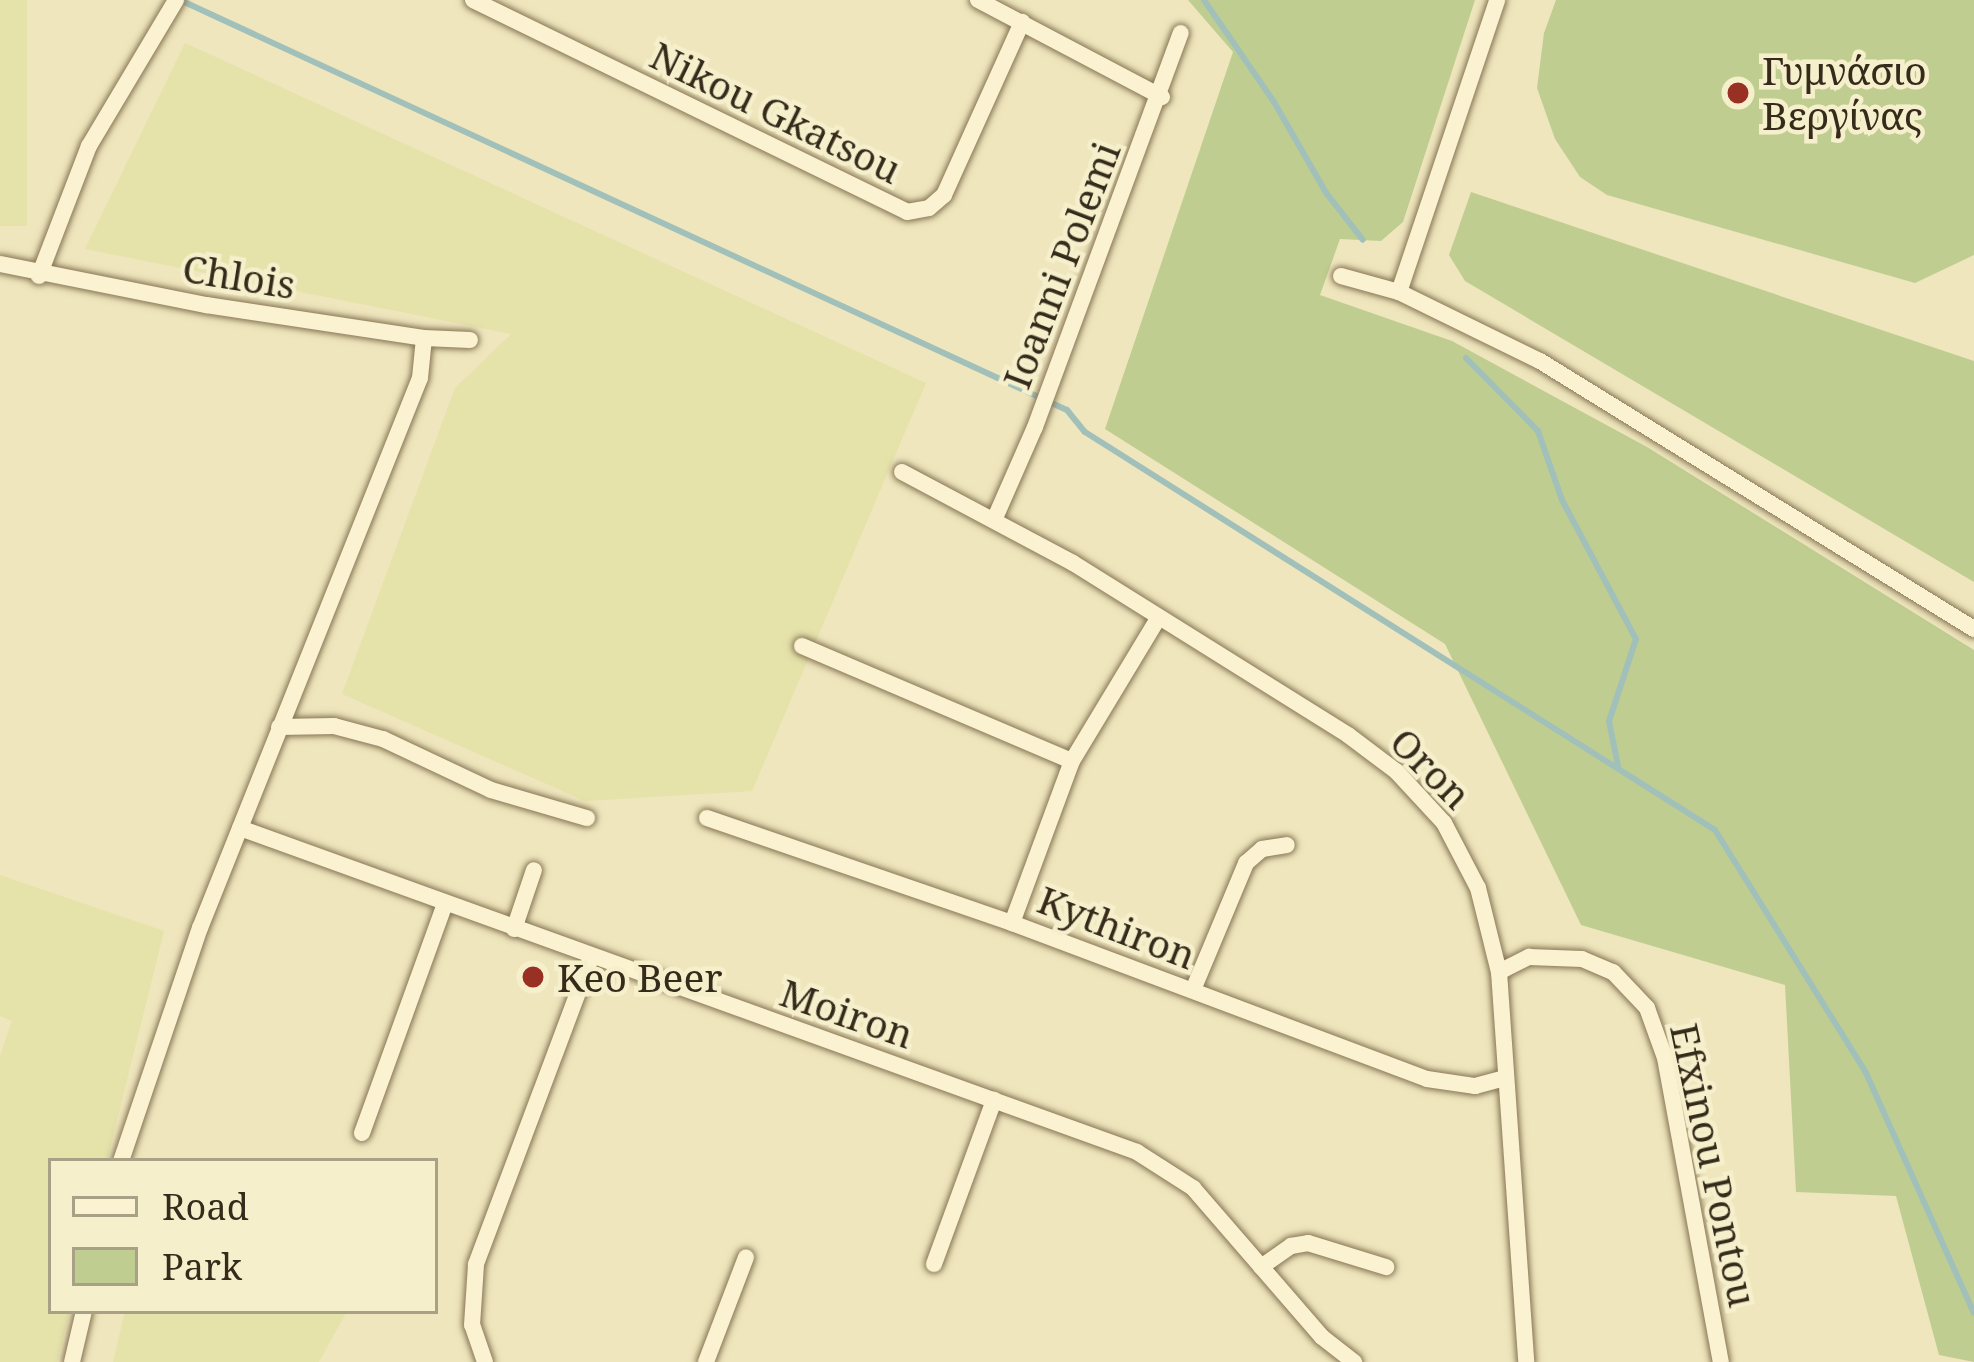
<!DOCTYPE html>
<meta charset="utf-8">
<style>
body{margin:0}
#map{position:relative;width:1974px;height:1362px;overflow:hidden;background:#efe6bd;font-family:"Noto Serif",serif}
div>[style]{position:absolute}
.farmland>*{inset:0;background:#e5e2aa;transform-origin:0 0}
.green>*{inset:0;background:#bfcd91}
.stream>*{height:6px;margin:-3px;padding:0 3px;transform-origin:3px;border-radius:3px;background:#a1c0ba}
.roads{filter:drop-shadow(0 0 3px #877655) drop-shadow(0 0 3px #877655)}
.minor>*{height:16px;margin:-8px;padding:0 8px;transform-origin:8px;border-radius:8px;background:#faf2d0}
.dots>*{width:33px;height:33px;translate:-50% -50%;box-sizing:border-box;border:6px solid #f6efcc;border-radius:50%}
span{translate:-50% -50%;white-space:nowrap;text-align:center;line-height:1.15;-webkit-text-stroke:9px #f6efcc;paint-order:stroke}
.poi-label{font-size:39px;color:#362b1b}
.left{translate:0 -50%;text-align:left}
.street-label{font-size:39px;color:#362b1b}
.legend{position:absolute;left:48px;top:1158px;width:390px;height:156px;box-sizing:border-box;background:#f6efcc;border:3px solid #a9a185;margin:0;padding:15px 21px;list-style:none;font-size:36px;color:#362b1b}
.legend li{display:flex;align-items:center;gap:24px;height:60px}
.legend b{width:60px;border:3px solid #a9a185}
</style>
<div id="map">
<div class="farmland">
<div style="left:0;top:0;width:27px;height:226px"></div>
<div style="clip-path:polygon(185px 43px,926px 383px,752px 791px,585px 801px,342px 694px,455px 388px,511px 334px,85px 249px)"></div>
<div style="clip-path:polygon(0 875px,164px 931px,107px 1161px,51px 1161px,51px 1311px,70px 1311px,57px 1362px,0 1362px,0 1056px,12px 1021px,0 1016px)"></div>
<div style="clip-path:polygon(125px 1311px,347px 1311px,319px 1362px,113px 1362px)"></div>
</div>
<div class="green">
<div style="clip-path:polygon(1188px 0,1475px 0,1403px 222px,1381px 241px,1340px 239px,1320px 295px,1452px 341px,1647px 447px,1974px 650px,1974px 1362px,1939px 1355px,1896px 1196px,1796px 1192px,1785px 985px,1581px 925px,1445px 644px,1105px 429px,1233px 52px)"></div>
<div style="clip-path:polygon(1556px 0,1974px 0,1974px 255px,1915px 283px,1607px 195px,1580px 177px,1555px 139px,1537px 88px,1544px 33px)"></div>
<div style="clip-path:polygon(1471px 192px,1974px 361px,1974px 582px,1465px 281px,1449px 255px)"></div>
</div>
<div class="stream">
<div style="left:180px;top:0;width:977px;rotate:24.81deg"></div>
<div style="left:1067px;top:410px;width:28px;rotate:51deg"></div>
<div style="left:1085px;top:432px;width:745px;rotate:32.28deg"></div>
<div style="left:1715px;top:830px;width:286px;rotate:58.1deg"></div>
<div style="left:1866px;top:1073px;width:263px;rotate:65.8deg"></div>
<div style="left:1204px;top:0;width:124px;rotate:55.5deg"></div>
<div style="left:1274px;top:102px;width:106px;rotate:60.1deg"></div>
<div style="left:1327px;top:194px;width:58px;rotate:52deg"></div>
<div style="left:1466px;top:358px;width:103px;rotate:45.4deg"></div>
<div style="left:1538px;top:431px;width:73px;rotate:70.8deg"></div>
<div style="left:1562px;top:500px;width:157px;rotate:62deg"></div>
<div style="left:1636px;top:639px;width:86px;rotate:108.2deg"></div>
<div style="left:1609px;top:721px;width:46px;rotate:78.7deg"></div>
</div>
<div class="roads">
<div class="minor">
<div style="left:473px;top:0;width:483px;rotate:26deg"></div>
<div style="left:907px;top:212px;width:22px;rotate:-10deg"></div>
<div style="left:929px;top:208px;width:20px;rotate:-41deg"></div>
<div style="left:944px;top:195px;width:190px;rotate:-65.7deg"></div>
<div style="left:978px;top:0;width:208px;rotate:27.8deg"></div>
<div style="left:0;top:264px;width:210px;rotate:11.3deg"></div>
<div style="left:206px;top:305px;width:220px;rotate:8.6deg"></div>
<div style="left:424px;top:338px;width:46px;rotate:2.5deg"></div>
<div style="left:39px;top:276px;width:139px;rotate:-69deg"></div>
<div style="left:89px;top:146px;width:170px;rotate:-59.2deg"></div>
<div style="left:1341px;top:276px;width:60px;rotate:15.4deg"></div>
<div style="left:1399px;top:292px;width:157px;rotate:26.1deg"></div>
<div style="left:1540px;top:361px;width:510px;rotate:31.7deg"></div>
<div style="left:1399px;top:292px;width:308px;rotate:-71.4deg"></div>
<div style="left:902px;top:472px;width:194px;rotate:28deg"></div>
<div style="left:1073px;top:563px;width:324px;rotate:32deg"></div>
<div style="left:1348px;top:735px;width:60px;rotate:36.9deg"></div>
<div style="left:1396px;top:771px;width:71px;rotate:47.3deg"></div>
<div style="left:1444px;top:823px;width:73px;rotate:62.4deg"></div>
<div style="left:1478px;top:888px;width:87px;rotate:76deg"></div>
<div style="left:1499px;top:972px;width:391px;rotate:86deg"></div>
<div style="left:995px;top:518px;width:99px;rotate:-66.3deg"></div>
<div style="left:1035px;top:427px;width:420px;rotate:-69.7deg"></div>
<div style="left:802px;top:646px;width:293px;rotate:23.1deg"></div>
<div style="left:279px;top:727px;width:55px;rotate:-1deg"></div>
<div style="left:334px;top:726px;width:51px;rotate:14.9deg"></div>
<div style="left:383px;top:739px;width:119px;rotate:25.3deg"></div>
<div style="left:491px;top:790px;width:100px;rotate:16.3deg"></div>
<div style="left:707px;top:818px;width:323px;rotate:19deg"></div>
<div style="left:1012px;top:923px;width:443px;rotate:20.6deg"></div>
<div style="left:1427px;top:1079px;width:49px;rotate:8.3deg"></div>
<div style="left:1475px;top:1086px;width:30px;rotate:-15deg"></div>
<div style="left:240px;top:828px;width:954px;rotate:19.86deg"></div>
<div style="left:1137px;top:1152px;width:67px;rotate:32.7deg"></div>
<div style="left:1193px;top:1188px;width:197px;rotate:49.1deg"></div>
<div style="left:1322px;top:1337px;width:41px;rotate:38deg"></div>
<div style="left:1012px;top:923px;width:173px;rotate:-69.7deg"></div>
<div style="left:1072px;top:761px;width:168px;rotate:-58.9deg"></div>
<div style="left:514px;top:929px;width:62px;rotate:-71.3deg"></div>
<div style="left:1499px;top:972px;width:34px;rotate:-27deg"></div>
<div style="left:1529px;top:957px;width:53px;rotate:2.2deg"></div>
<div style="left:1582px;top:959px;width:34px;rotate:23deg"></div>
<div style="left:1613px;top:972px;width:50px;rotate:46.6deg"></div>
<div style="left:1647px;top:1008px;width:53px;rotate:70.2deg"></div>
<div style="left:1665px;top:1058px;width:309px;rotate:79.6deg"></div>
<div style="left:1193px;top:990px;width:138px;rotate:-67.3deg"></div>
<div style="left:1246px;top:863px;width:21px;rotate:-41deg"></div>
<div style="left:1262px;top:849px;width:25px;rotate:-9deg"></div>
<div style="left:362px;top:1133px;width:244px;rotate:-70.1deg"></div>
<div style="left:121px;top:1161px;width:246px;rotate:-71.3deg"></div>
<div style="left:200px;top:928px;width:592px;rotate:-68.2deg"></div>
<div style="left:420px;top:378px;width:40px;rotate:-84.3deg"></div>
<div style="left:934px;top:1264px;width:175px;rotate:-69.9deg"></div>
<div style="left:1261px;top:1267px;width:37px;rotate:-35deg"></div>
<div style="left:1291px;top:1246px;width:17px;rotate:-10deg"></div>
<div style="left:1308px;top:1243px;width:82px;rotate:17.1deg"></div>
<div style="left:72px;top:1362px;width:52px;rotate:-76.8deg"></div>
<div style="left:485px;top:1362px;width:39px;rotate:-109deg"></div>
<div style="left:472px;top:1325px;width:61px;rotate:-86.2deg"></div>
<div style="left:476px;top:1264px;width:327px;rotate:-69.4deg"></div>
<div style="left:706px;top:1362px;width:112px;rotate:-69.1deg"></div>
</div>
</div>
<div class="dots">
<div style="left:1738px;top:93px;background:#983024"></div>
<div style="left:533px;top:977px;background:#983024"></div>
</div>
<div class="poi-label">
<span class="left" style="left:1762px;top:93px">Γυμνάσιο<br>Βεργίνας</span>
<span class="left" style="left:557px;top:977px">Keo Beer</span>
</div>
<div class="street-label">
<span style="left:776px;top:112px;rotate:26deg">Nikou Gkatsou</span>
<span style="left:1061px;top:265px;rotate:-69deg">Ioanni Polemi</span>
<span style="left:239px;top:276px;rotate:9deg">Chlois</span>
<span style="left:1431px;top:768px;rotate:45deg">Oron</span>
<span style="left:1117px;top:927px;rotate:21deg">Kythiron</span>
<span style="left:847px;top:1013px;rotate:19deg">Moiron</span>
<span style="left:1714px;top:1165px;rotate:78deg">Efxinou Pontou</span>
</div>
<ul class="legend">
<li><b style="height:15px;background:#faf2d0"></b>Road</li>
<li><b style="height:33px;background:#bfcd91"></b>Park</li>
</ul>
</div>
